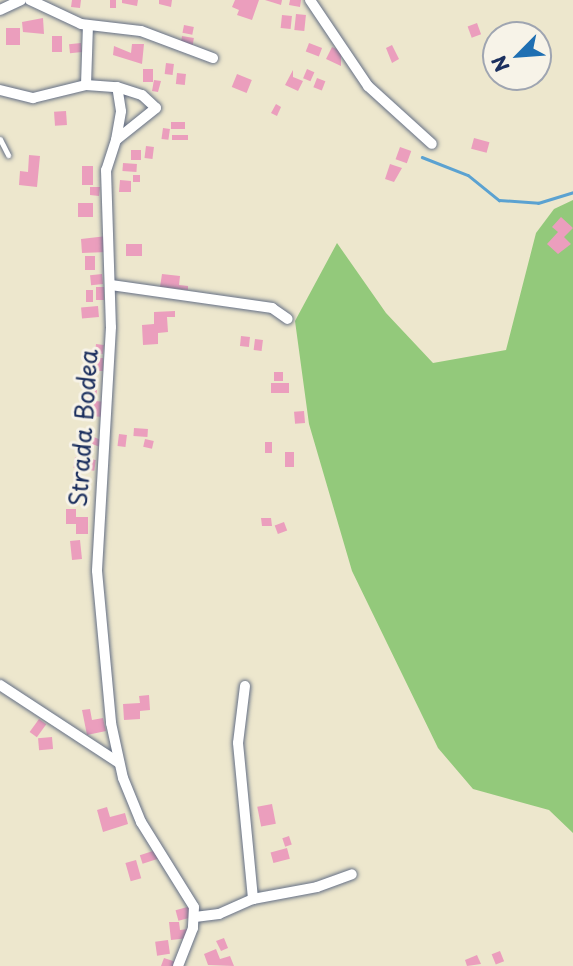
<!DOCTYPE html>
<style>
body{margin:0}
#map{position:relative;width:573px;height:966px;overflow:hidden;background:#ede7cd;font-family:"Playpen Sans",sans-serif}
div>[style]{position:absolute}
.green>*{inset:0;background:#93c97b}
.stream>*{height:2.5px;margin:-1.25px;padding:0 1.25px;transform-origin:1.25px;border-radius:1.25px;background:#5ba2d1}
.building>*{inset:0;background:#eb9ebd;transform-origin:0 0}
.roads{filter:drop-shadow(0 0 2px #646f85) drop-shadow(0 0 2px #646f85)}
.lane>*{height:5px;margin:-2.5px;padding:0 2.5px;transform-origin:2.5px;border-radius:2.5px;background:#fff}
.street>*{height:10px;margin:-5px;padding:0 5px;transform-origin:5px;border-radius:5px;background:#fff}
span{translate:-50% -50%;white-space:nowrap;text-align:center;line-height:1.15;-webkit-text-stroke:6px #f7f3e8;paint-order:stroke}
.street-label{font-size:24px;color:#1b2f5e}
.north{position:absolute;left:482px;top:21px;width:70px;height:70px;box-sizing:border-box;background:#f7f3e8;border:2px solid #9fa5b1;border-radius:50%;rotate:245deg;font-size:19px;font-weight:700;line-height:28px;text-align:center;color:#1b2f5e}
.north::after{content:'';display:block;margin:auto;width:24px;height:32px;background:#1f6fb2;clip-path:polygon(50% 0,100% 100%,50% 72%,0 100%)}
</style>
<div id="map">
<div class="green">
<div style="clip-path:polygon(573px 200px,573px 833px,549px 810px,473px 789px,438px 748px,352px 571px,309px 424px,295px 321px,337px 243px,386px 313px,433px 363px,506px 350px,536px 233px,554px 209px)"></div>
</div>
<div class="stream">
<div style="left:422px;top:157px;width:49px;rotate:21.4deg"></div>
<div style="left:468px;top:175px;width:40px;rotate:39deg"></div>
<div style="left:499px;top:200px;width:39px;rotate:4deg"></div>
<div style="left:538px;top:203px;width:37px;rotate:-17deg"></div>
</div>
<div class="building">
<div style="clip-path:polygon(72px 0,81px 0,80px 8px,71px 7px)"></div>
<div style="left:110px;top:0;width:6px;height:8px"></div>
<div style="clip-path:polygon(122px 0,138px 0,137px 6px,122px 3px)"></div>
<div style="clip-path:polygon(159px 0,172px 0,171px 7px,159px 4px)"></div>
<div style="clip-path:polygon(235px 0,259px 0,252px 20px,237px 15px,239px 10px,232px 7px)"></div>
<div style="clip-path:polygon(265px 0,282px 0,281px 5px)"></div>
<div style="clip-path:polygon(290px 0,301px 0,300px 7px,289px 5px)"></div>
<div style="left:296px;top:14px;width:10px;height:16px;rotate:6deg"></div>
<div style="left:282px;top:15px;width:10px;height:13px;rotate:6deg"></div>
<div style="clip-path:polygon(43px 18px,44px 34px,23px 32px,22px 22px)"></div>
<div style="left:477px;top:23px;width:12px;height:10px;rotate:70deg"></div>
<div style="left:184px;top:25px;width:10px;height:8px;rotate:11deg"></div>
<div style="left:6px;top:28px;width:14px;height:17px"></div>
<div style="left:52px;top:36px;width:10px;height:16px"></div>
<div style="left:182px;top:36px;width:12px;height:9px;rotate:9deg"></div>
<div style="left:81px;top:43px;width:9px;height:12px;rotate:84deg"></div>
<div style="left:309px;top:43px;width:14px;height:9px;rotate:21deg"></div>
<div style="clip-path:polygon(132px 44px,144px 44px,142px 64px,113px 55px,114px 46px,131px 53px)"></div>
<div style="clip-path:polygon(392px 45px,399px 59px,392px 63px,386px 48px)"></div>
<div style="clip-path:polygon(332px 47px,341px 51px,341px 66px,326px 59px)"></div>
<div style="left:166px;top:63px;width:8px;height:11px;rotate:7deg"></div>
<div style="left:143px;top:69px;width:10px;height:13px"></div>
<div style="left:307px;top:69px;width:8px;height:10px;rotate:23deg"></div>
<div style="clip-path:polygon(293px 70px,293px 77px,303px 81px,298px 91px,285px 85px)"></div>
<div style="left:177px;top:73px;width:9px;height:11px;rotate:6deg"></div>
<div style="left:237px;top:74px;width:16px;height:14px;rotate:22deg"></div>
<div style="left:317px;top:78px;width:9px;height:10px;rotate:21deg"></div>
<div style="clip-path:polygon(154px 80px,161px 81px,158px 92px,152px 91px)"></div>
<div style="clip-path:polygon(276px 104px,281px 107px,277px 116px,271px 113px)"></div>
<div style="left:66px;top:111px;width:14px;height:12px;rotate:86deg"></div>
<div style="left:185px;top:122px;width:7px;height:14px;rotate:90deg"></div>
<div style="left:163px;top:128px;width:7px;height:11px;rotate:8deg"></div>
<div style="left:172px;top:135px;width:16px;height:5px"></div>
<div style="left:474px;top:138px;width:16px;height:11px;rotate:15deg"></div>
<div style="left:146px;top:146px;width:8px;height:12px;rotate:7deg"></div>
<div style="left:400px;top:147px;width:12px;height:13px;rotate:20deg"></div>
<div style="left:131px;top:150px;width:10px;height:10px"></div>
<div style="clip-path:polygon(29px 155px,40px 156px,37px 187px,19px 185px,20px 171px,28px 172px)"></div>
<div style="left:123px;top:163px;width:14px;height:8px;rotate:4deg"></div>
<div style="clip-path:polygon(390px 164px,402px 168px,394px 182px,385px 179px)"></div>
<div style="left:82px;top:166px;width:11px;height:19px"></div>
<div style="left:133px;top:175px;width:7px;height:7px"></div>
<div style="clip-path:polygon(120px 180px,131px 181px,131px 192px,119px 192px)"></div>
<div style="clip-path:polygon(90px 187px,100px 187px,99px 196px,90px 195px)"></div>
<div style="left:78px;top:203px;width:15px;height:14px"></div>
<div style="clip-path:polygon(561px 217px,573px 228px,564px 237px,571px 244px,558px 254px,547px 244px,558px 232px,552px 227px)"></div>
<div style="clip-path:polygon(107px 236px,107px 252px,82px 253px,81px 239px)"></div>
<div style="left:142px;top:244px;width:12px;height:16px;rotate:90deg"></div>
<div style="left:85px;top:256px;width:10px;height:14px"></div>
<div style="left:102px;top:274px;width:10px;height:12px;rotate:84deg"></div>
<div style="clip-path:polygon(162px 274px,180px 276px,179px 285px,188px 286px,188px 290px,160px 287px)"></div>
<div style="left:96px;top:287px;width:8px;height:13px"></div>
<div style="left:86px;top:290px;width:7px;height:12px"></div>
<div style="left:98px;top:306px;width:11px;height:17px;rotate:85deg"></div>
<div style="clip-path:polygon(175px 311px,175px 317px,167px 317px,168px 332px,158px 333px,158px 344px,143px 345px,142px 325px,154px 324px,154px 312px)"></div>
<div style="left:241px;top:336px;width:9px;height:10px;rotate:6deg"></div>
<div style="left:255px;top:339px;width:8px;height:11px;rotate:7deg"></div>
<div style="left:96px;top:344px;width:8px;height:9px;rotate:7deg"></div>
<div style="left:90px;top:358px;width:13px;height:13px"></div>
<div style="left:274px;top:372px;width:9px;height:9px"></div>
<div style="left:271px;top:383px;width:18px;height:10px"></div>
<div style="clip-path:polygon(84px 389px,97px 390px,96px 401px,105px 402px,104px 417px,90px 416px,91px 408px,83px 407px)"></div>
<div style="left:304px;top:411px;width:12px;height:10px;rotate:85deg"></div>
<div style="left:134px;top:428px;width:14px;height:8px;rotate:4deg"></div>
<div style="left:119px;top:434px;width:8px;height:12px;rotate:7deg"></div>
<div style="left:91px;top:436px;width:11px;height:7px;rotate:22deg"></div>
<div style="left:145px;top:439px;width:9px;height:8px;rotate:13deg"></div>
<div style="left:265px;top:442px;width:7px;height:11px"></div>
<div style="left:285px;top:452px;width:9px;height:15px"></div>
<div style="left:75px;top:457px;width:21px;height:11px;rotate:8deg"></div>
<div style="clip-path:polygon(66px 509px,76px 509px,76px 517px,88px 517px,88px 534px,76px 534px,76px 524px,66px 524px)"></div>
<div style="clip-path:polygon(261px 518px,271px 518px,272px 526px,262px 526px)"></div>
<div style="left:284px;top:522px;width:9px;height:10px;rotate:69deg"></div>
<div style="left:80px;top:540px;width:19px;height:10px;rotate:84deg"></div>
<div style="clip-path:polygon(149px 695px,150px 710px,140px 711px,140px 719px,124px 720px,123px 704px,140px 703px,139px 696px)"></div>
<div style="clip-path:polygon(90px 709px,92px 720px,103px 718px,106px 731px,87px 735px,82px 710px)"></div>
<div style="left:39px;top:719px;width:9px;height:16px;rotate:36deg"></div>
<div style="left:52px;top:737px;width:12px;height:14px;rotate:85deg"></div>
<div style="left:272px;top:804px;width:20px;height:15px;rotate:79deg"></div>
<div style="clip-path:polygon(107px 807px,110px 817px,125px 813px,128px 824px,103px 832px,97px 810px)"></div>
<div style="left:289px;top:836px;width:9px;height:7px;rotate:72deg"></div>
<div style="left:287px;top:848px;width:11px;height:17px;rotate:75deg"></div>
<div style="left:156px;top:850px;width:9px;height:17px;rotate:72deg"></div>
<div style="left:136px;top:860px;width:19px;height:11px;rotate:74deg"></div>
<div style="left:191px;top:906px;width:11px;height:16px;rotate:75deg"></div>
<div style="clip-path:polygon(169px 922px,179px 922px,180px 930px,189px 929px,189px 938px,171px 940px)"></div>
<div style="clip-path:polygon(224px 938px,228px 948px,221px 951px,216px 941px)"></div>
<div style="left:168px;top:940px;width:14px;height:13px;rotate:82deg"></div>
<div style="clip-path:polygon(216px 949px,220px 959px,230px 956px,234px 966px,208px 965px,204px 954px)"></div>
<div style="left:500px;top:951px;width:11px;height:9px;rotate:68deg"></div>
<div style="clip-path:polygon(477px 955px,481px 964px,467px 966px,465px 960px)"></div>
<div style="clip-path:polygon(164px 958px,176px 962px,175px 966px,161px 966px)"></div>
</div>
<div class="roads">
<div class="lane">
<div style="left:0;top:139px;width:18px;rotate:63deg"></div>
</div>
<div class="street">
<div style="left:30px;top:0;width:56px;rotate:25.2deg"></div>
<div style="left:81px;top:24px;width:60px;rotate:6.7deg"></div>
<div style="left:141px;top:31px;width:77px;rotate:20.6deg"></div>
<div style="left:310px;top:0;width:104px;rotate:56deg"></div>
<div style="left:368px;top:86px;width:86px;rotate:42.2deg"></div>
<div style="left:0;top:10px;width:23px;rotate:-25deg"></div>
<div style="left:86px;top:85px;width:59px;rotate:-88.1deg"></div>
<div style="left:0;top:90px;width:34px;rotate:14deg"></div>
<div style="left:33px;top:98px;width:55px;rotate:-13.8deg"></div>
<div style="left:86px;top:85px;width:31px;rotate:4deg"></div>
<div style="left:117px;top:87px;width:26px;rotate:18deg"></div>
<div style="left:142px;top:95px;width:19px;rotate:43deg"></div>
<div style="left:156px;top:108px;width:51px;rotate:141.3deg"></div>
<div style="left:116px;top:140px;width:32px;rotate:108deg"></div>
<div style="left:106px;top:170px;width:157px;rotate:88.2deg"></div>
<div style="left:111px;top:327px;width:244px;rotate:93.3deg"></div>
<div style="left:97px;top:571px;width:153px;rotate:84.7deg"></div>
<div style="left:111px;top:723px;width:56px;rotate:77.7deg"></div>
<div style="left:123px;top:778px;width:48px;rotate:67.8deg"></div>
<div style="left:141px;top:822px;width:100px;rotate:58.1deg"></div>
<div style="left:194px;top:907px;width:21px;rotate:93deg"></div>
<div style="left:193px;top:928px;width:41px;rotate:111.5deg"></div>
<div style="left:116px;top:140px;width:29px;rotate:-80deg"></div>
<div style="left:121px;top:111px;width:24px;rotate:-99deg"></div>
<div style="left:111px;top:285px;width:163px;rotate:8.1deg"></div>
<div style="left:272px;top:308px;width:19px;rotate:35deg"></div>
<div style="left:0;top:685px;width:142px;rotate:33.2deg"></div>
<div style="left:245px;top:686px;width:57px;rotate:97deg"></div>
<div style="left:238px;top:743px;width:157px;rotate:84.5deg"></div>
<div style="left:195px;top:917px;width:24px;rotate:-7deg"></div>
<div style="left:219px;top:914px;width:37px;rotate:-24deg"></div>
<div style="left:253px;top:899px;width:65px;rotate:-10.6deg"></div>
<div style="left:317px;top:887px;width:37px;rotate:-20deg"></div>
</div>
</div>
<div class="street-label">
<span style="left:83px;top:428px;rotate:-86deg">Strada Bodea</span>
</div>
<div class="north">N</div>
</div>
